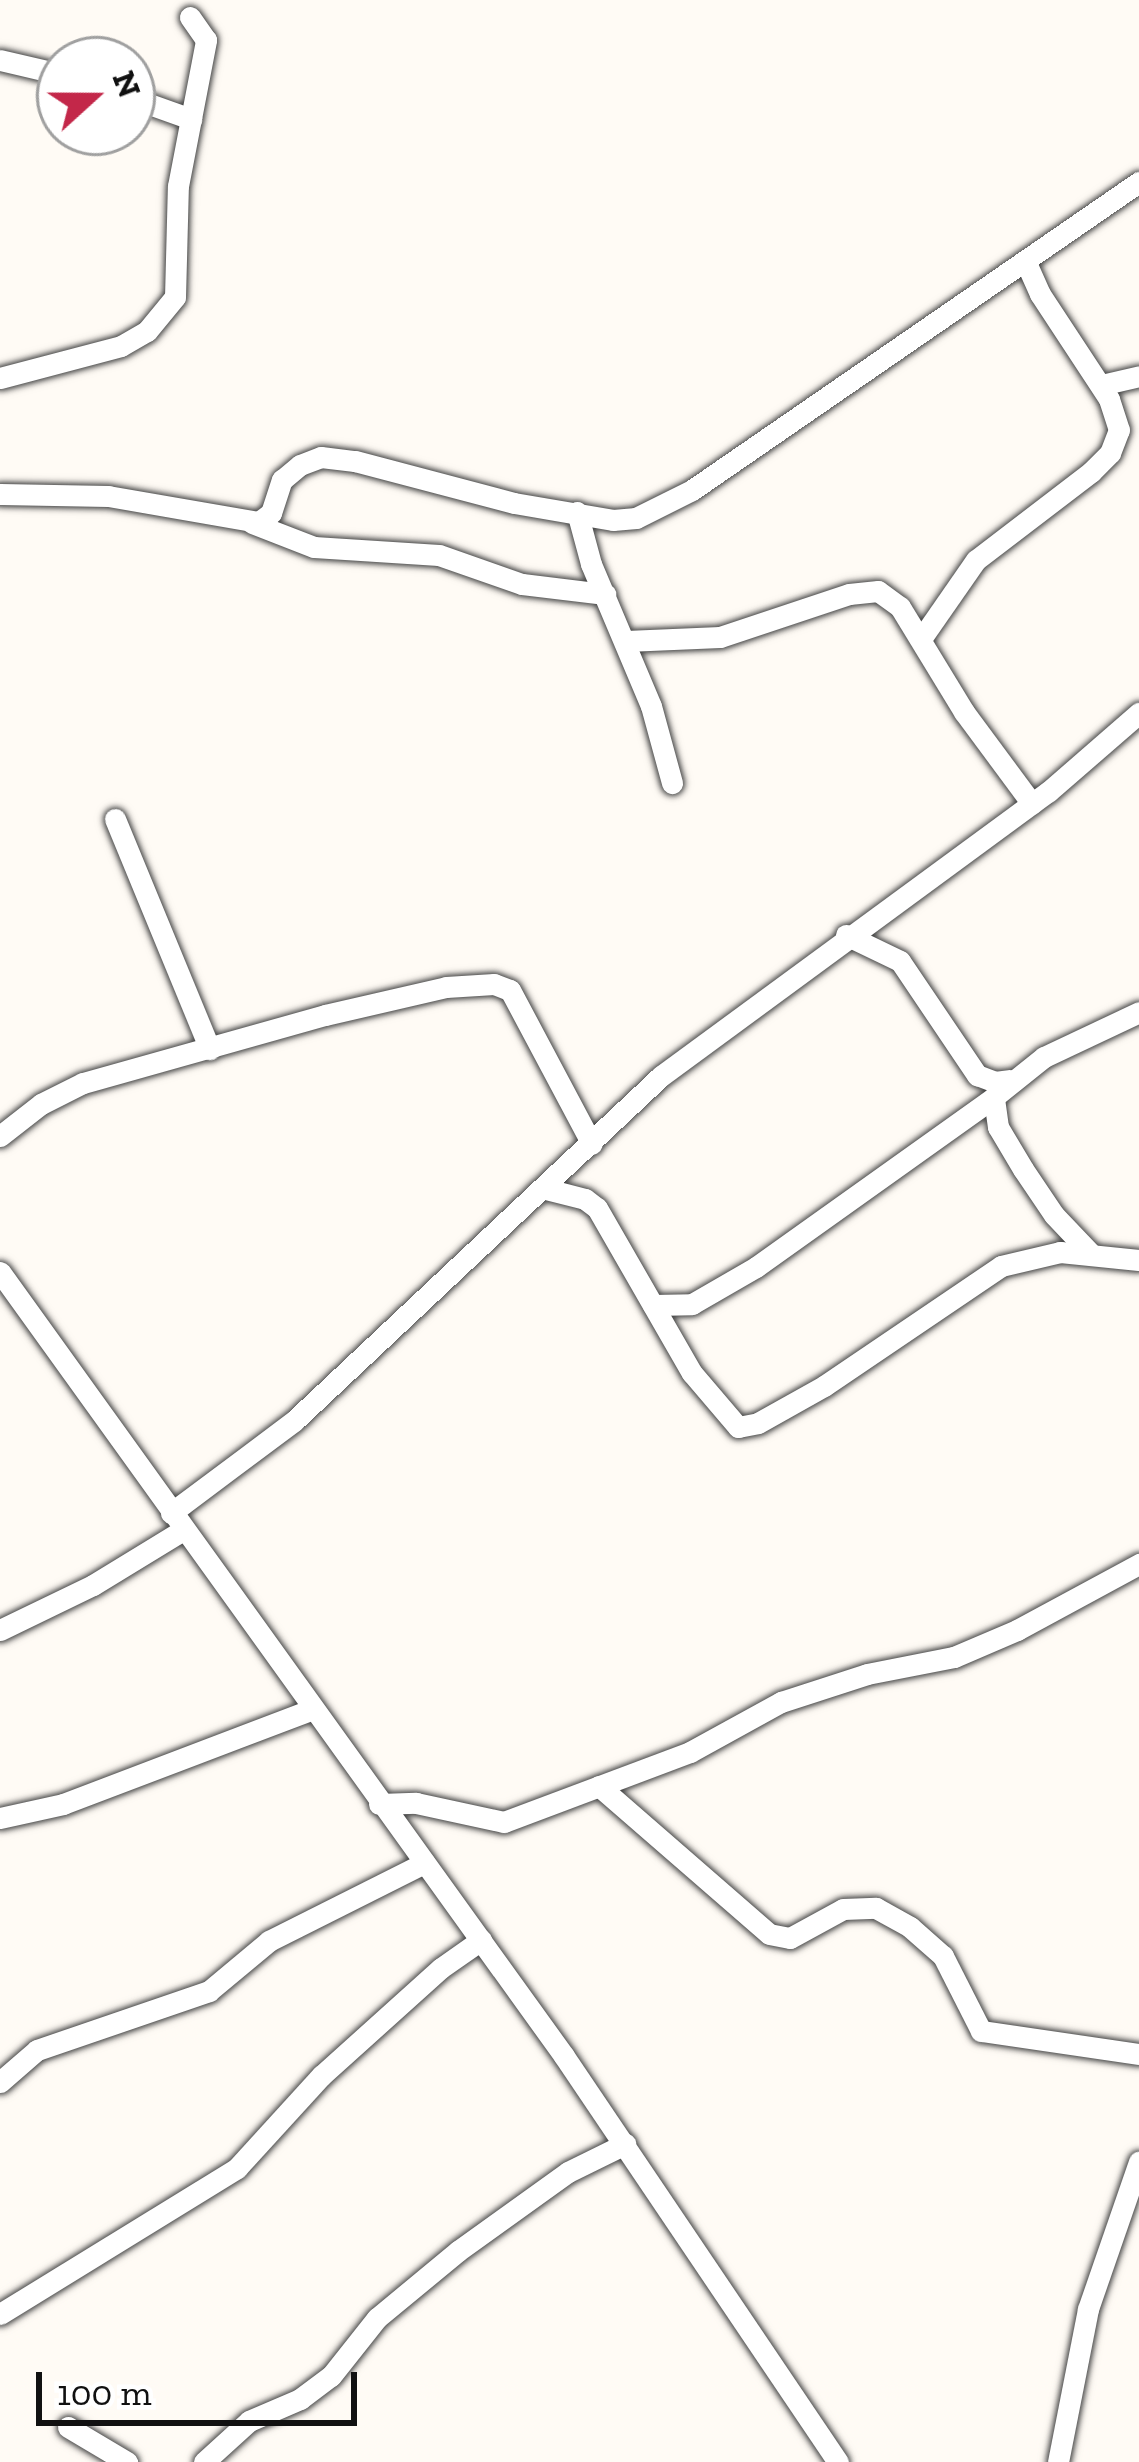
<!DOCTYPE html>
<style>
body{margin:0}
#map{position:relative;width:1139px;height:2462px;overflow:hidden;background:#fffbf5;font-family:"Zilla Slab",serif}
div>[style]{position:absolute}
.roads{filter:drop-shadow(0 0 3px #444) drop-shadow(0 0 3px #444)}
.minor>*{height:21px;margin:-10.5px;padding:0 10.5px;transform-origin:10.5px;border-radius:10.5px;background:#fff}
span{translate:-50% -50%;white-space:nowrap;text-align:center;line-height:1.15;-webkit-text-stroke:12px #fff;paint-order:stroke}
.north{position:absolute;left:36px;top:36px;width:120px;height:120px;box-sizing:border-box;background:#fff;border:3px solid #a0a0a0;border-radius:50%;rotate:69deg;font-size:33px;font-weight:700;line-height:48px;text-align:center;color:#111}
.north::after{content:'';display:block;margin:auto;width:42px;height:54px;background:#c32749;clip-path:polygon(50% 0,100% 100%,50% 72%,0 100%)}
.scale{position:absolute;left:36px;top:2372px;width:321px;height:54px;box-sizing:border-box;border:6px solid #111;border-top:0;padding-left:15px;font-size:36px;line-height:42px;white-space:nowrap;color:#111;-webkit-text-stroke:9px #fff;paint-order:stroke}
</style>
<div id="map">
<div class="roads">
<div class="minor">
<div style="left:0;top:60px;width:62px;rotate:13.1deg"></div>
<div style="left:132px;top:98px;width:63px;rotate:19.6deg"></div>
<div style="left:0;top:378px;width:125px;rotate:-14.8deg"></div>
<div style="left:121px;top:346px;width:30px;rotate:-30deg"></div>
<div style="left:147px;top:331px;width:44px;rotate:-50.5deg"></div>
<div style="left:175px;top:297px;width:111px;rotate:-88.5deg"></div>
<div style="left:178px;top:186px;width:149px;rotate:-79.1deg"></div>
<div style="left:206px;top:40px;width:28px;rotate:-125deg"></div>
<div style="left:1101px;top:385px;width:39px;rotate:-13deg"></div>
<div style="left:0;top:494px;width:108px;rotate:1.1deg"></div>
<div style="left:108px;top:496px;width:153px;rotate:9.8deg"></div>
<div style="left:259px;top:522px;width:15px;rotate:-37deg"></div>
<div style="left:271px;top:513px;width:35px;rotate:-72deg"></div>
<div style="left:282px;top:480px;width:23px;rotate:-40deg"></div>
<div style="left:300px;top:465px;width:22px;rotate:-21deg"></div>
<div style="left:321px;top:457px;width:34px;rotate:7deg"></div>
<div style="left:355px;top:461px;width:164px;rotate:14.8deg"></div>
<div style="left:514px;top:503px;width:100px;rotate:9.7deg"></div>
<div style="left:613px;top:520px;width:23px;rotate:-5deg"></div>
<div style="left:636px;top:518px;width:63px;rotate:-26.6deg"></div>
<div style="left:692px;top:490px;width:543px;rotate:-34.57deg"></div>
<div style="left:577px;top:512px;width:54px;rotate:74.9deg"></div>
<div style="left:591px;top:564px;width:154px;rotate:67.1deg"></div>
<div style="left:651px;top:706px;width:80px;rotate:74.7deg"></div>
<div style="left:252px;top:523px;width:66px;rotate:21.2deg"></div>
<div style="left:314px;top:547px;width:125px;rotate:3.7deg"></div>
<div style="left:439px;top:555px;width:88px;rotate:19.3deg"></div>
<div style="left:522px;top:584px;width:84px;rotate:6.9deg"></div>
<div style="left:921px;top:639px;width:96px;rotate:-55.2deg"></div>
<div style="left:976px;top:560px;width:145px;rotate:-37.4deg"></div>
<div style="left:1091px;top:472px;width:27px;rotate:-45deg"></div>
<div style="left:1110px;top:453px;width:25px;rotate:-69deg"></div>
<div style="left:1119px;top:430px;width:33px;rotate:-108deg"></div>
<div style="left:1109px;top:399px;width:126px;rotate:-123.3deg"></div>
<div style="left:1040px;top:294px;width:34px;rotate:-114deg"></div>
<div style="left:626px;top:641px;width:94px;rotate:-2.4deg"></div>
<div style="left:720px;top:637px;width:136px;rotate:-18.4deg"></div>
<div style="left:849px;top:594px;width:29px;rotate:-6deg"></div>
<div style="left:878px;top:591px;width:27px;rotate:36deg"></div>
<div style="left:900px;top:607px;width:123px;rotate:58.6deg"></div>
<div style="left:964px;top:712px;width:114px;rotate:53.5deg"></div>
<div style="left:115px;top:819px;width:249px;rotate:67.6deg"></div>
<div style="left:846px;top:935px;width:60px;rotate:25.7deg"></div>
<div style="left:900px;top:961px;width:138px;rotate:56deg"></div>
<div style="left:977px;top:1075px;width:19px;rotate:21deg"></div>
<div style="left:995px;top:1082px;width:14px;rotate:-8deg"></div>
<div style="left:0;top:1136px;width:52px;rotate:-38deg"></div>
<div style="left:41px;top:1104px;width:47px;rotate:-26.6deg"></div>
<div style="left:83px;top:1083px;width:251px;rotate:-15.7deg"></div>
<div style="left:325px;top:1015px;width:124px;rotate:-13deg"></div>
<div style="left:446px;top:987px;width:48px;rotate:-3.6deg"></div>
<div style="left:494px;top:984px;width:17px;rotate:21deg"></div>
<div style="left:510px;top:990px;width:174px;rotate:62deg"></div>
<div style="left:546px;top:1189px;width:40px;rotate:14.4deg"></div>
<div style="left:585px;top:1199px;width:15px;rotate:37deg"></div>
<div style="left:597px;top:1208px;width:190px;rotate:60.1deg"></div>
<div style="left:692px;top:1373px;width:71px;rotate:49.6deg"></div>
<div style="left:738px;top:1427px;width:20px;rotate:-11deg"></div>
<div style="left:758px;top:1423px;width:76px;rotate:-29.3deg"></div>
<div style="left:824px;top:1386px;width:214px;rotate:-34.1deg"></div>
<div style="left:1001px;top:1266px;width:61px;rotate:-13.3deg"></div>
<div style="left:1060px;top:1252px;width:79px;rotate:5.8deg"></div>
<div style="left:1092px;top:1255px;width:55px;rotate:-133.5deg"></div>
<div style="left:1054px;top:1215px;width:55px;rotate:-124deg"></div>
<div style="left:1023px;top:1169px;width:49px;rotate:-120.8deg"></div>
<div style="left:998px;top:1127px;width:30px;rotate:-98deg"></div>
<div style="left:994px;top:1097px;width:64px;rotate:-38.7deg"></div>
<div style="left:1044px;top:1057px;width:105px;rotate:-25.3deg"></div>
<div style="left:0;top:1272px;width:966px;rotate:54.27deg"></div>
<div style="left:564px;top:2056px;width:490px;rotate:56deg"></div>
<div style="left:653px;top:1305px;width:39px;rotate:-1deg"></div>
<div style="left:692px;top:1304px;width:74px;rotate:-30deg"></div>
<div style="left:756px;top:1267px;width:292px;rotate:-35.5deg"></div>
<div style="left:171px;top:1513px;width:154px;rotate:-36.8deg"></div>
<div style="left:294px;top:1421px;width:504px;rotate:-43.23deg"></div>
<div style="left:661px;top:1076px;width:480px;rotate:-36.3deg"></div>
<div style="left:1048px;top:792px;width:121px;rotate:-41deg"></div>
<div style="left:0;top:1630px;width:103px;rotate:-25.8deg"></div>
<div style="left:93px;top:1585px;width:105px;rotate:-31.4deg"></div>
<div style="left:599px;top:1786px;width:225px;rotate:41deg"></div>
<div style="left:769px;top:1934px;width:21px;rotate:11deg"></div>
<div style="left:790px;top:1938px;width:60px;rotate:-28.7deg"></div>
<div style="left:843px;top:1909px;width:33px;rotate:-2deg"></div>
<div style="left:876px;top:1908px;width:39px;rotate:29deg"></div>
<div style="left:910px;top:1927px;width:44px;rotate:41.3deg"></div>
<div style="left:943px;top:1956px;width:84px;rotate:63.1deg"></div>
<div style="left:981px;top:2031px;width:160px;rotate:8.3deg"></div>
<div style="left:379px;top:1804px;width:37px;rotate:-2deg"></div>
<div style="left:416px;top:1803px;width:90px;rotate:12.2deg"></div>
<div style="left:504px;top:1822px;width:199px;rotate:-20.6deg"></div>
<div style="left:690px;top:1752px;width:104px;rotate:-28.8deg"></div>
<div style="left:781px;top:1702px;width:90px;rotate:-18deg"></div>
<div style="left:867px;top:1674px;width:89px;rotate:-11.1deg"></div>
<div style="left:954px;top:1657px;width:69px;rotate:-23.2deg"></div>
<div style="left:1017px;top:1630px;width:139px;rotate:-28.4deg"></div>
<div style="left:0;top:1818px;width:65px;rotate:-12.5deg"></div>
<div style="left:63px;top:1804px;width:265px;rotate:-20.8deg"></div>
<div style="left:0;top:2082px;width:49px;rotate:-40.9deg"></div>
<div style="left:37px;top:2050px;width:182px;rotate:-18.9deg"></div>
<div style="left:209px;top:1991px;width:78px;rotate:-39.8deg"></div>
<div style="left:269px;top:1941px;width:174px;rotate:-26.7deg"></div>
<div style="left:0;top:2314px;width:278px;rotate:-31.6deg"></div>
<div style="left:237px;top:2168px;width:125px;rotate:-47.6deg"></div>
<div style="left:321px;top:2076px;width:161px;rotate:-42deg"></div>
<div style="left:441px;top:1968px;width:49px;rotate:-35deg"></div>
<div style="left:68px;top:2427px;width:69px;rotate:30.7deg"></div>
<div style="left:204px;top:2462px;width:61px;rotate:-42.3deg"></div>
<div style="left:249px;top:2421px;width:56px;rotate:-23.3deg"></div>
<div style="left:300px;top:2399px;width:39px;rotate:-37deg"></div>
<div style="left:331px;top:2376px;width:74px;rotate:-51.6deg"></div>
<div style="left:377px;top:2318px;width:105px;rotate:-39.6deg"></div>
<div style="left:458px;top:2251px;width:135px;rotate:-35.7deg"></div>
<div style="left:568px;top:2172px;width:64px;rotate:-26.2deg"></div>
<div style="left:1058px;top:2462px;width:156px;rotate:-78.9deg"></div>
<div style="left:1088px;top:2309px;width:156px;rotate:-70.9deg"></div>
</div>
</div>
<div class="north">N</div>
<div class="scale">100 m</div>
</div>
